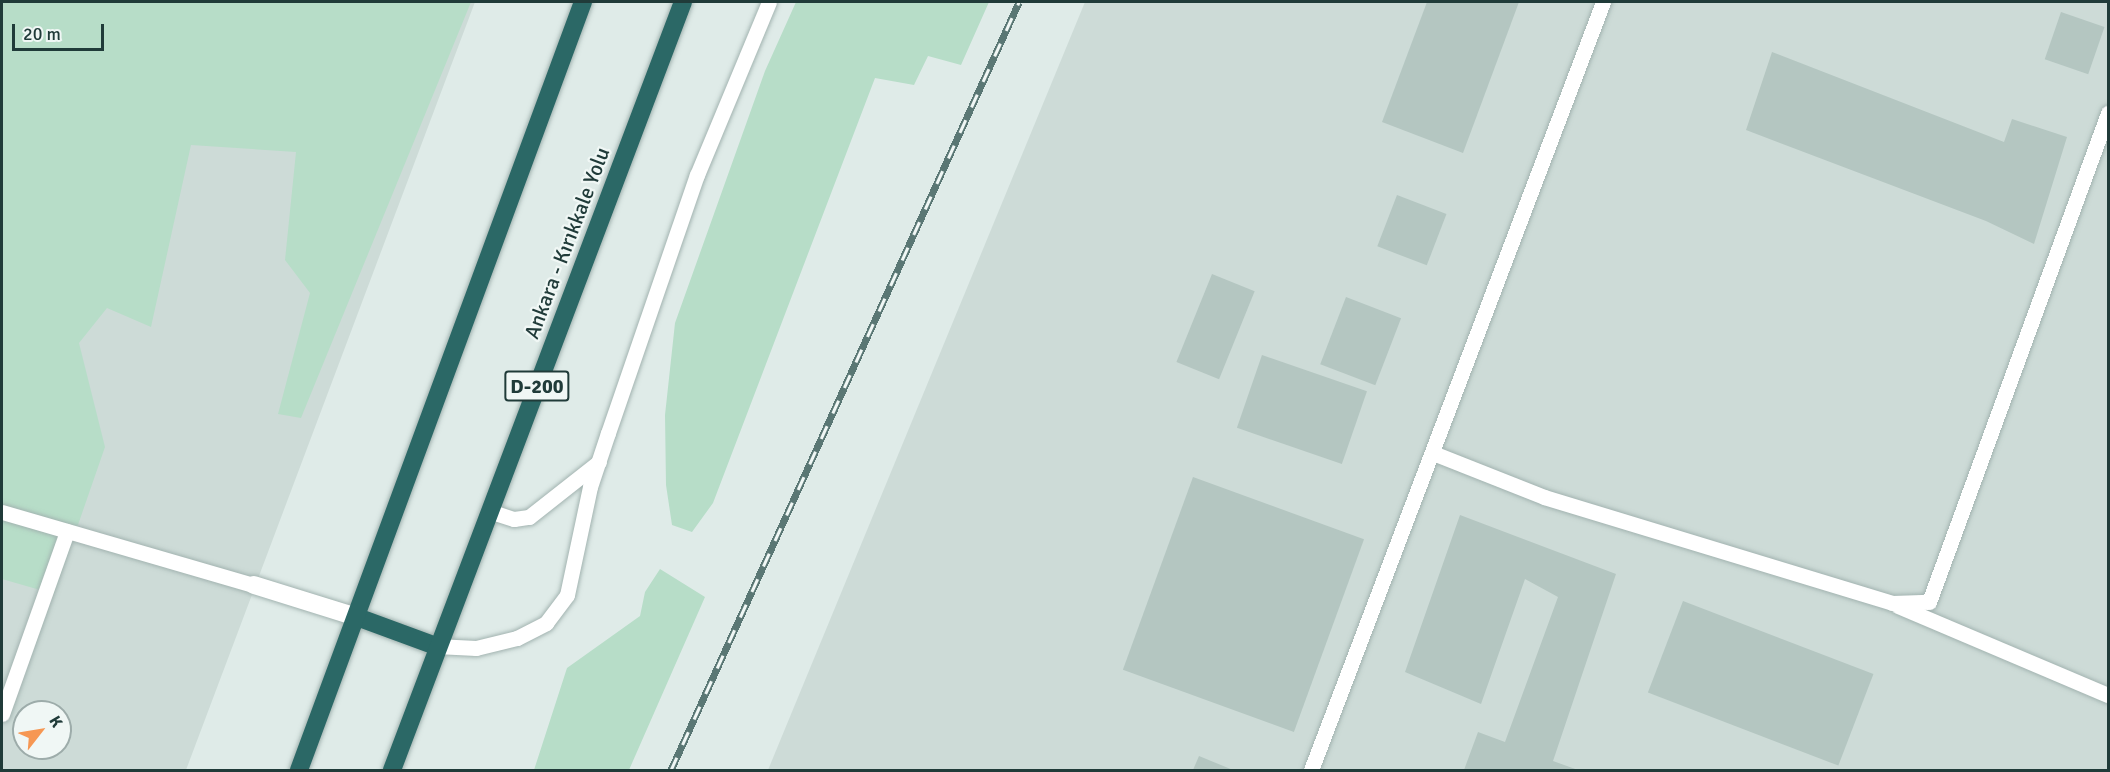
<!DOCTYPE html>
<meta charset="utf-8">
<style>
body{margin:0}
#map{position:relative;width:2110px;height:772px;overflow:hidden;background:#dfebe8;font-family:Signika,sans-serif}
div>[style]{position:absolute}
.built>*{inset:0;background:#cddbd7}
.green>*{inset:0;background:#b7ddc8}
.building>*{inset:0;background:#b4c6c1;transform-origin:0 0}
.roads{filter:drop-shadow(0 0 2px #a2b3b0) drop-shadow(0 0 2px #a2b3b0)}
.lane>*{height:15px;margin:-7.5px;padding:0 7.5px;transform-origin:7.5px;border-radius:7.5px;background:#fff}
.street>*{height:18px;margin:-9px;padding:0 9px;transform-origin:9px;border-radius:9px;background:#fff}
.highway>*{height:18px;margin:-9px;padding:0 9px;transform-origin:9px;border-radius:9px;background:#2b6866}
.rail>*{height:7px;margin-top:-3.5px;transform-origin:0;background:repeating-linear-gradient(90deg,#f0f7f5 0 14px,#5a7774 0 28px);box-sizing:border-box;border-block:2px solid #5a7774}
span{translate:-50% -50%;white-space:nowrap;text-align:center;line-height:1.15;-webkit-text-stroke:4.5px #f0f7f5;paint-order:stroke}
.shield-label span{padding:2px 4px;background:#f0f7f5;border:2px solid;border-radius:4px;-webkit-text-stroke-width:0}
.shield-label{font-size:20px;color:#203b39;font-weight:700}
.street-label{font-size:21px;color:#203b39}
.frame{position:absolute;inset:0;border:3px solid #203b39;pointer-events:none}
.north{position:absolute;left:12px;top:700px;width:60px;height:60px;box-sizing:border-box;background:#f0f7f5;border:2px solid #9dacaa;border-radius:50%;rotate:59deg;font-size:16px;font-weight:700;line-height:24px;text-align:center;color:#203b39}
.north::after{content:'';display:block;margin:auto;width:21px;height:27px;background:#f69753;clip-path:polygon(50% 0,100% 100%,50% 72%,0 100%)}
.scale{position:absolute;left:12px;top:24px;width:92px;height:27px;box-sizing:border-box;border:3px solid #203b39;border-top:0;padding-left:8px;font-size:18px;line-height:21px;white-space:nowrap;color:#203b39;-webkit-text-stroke:4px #f0f7f5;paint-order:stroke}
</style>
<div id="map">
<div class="built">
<div style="clip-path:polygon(evenodd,2px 2px,475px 2px,186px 770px,2px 770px,2px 2px,24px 712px,60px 712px,60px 748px,24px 748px,24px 712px)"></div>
<div style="clip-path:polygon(1085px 2px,2108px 2px,2108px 770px,768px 770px)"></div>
</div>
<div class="green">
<div style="clip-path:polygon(2px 2px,471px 2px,301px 418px,278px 414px,310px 293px,285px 260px,296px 152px,191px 145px,151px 327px,107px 308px,79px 343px,105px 447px,54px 594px,2px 579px)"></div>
<div style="clip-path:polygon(796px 2px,989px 2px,961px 65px,928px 56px,914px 85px,875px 78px,713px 503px,692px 532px,672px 525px,666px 485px,665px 415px,675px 323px,765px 71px)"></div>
<div style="clip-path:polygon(660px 569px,705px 597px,629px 770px,534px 770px,567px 668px,640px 616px,645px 592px)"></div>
</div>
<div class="building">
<div style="clip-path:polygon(1427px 2px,1519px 2px,1463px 153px,1382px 122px)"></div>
<div style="left:2061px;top:12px;width:46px;height:50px;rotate:19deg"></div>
<div style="clip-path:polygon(1772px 52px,2004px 142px,2012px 119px,2067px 137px,2034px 244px,1986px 221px,1746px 130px)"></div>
<div style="left:1397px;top:195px;width:53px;height:55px;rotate:21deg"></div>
<div style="left:1212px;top:274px;width:46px;height:95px;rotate:22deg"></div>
<div style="left:1346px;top:297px;width:59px;height:72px;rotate:21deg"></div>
<div style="left:1262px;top:355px;width:111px;height:77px;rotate:19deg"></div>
<div style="left:1193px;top:477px;width:182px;height:205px;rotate:20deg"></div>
<div style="clip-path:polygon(1460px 515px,1616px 574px,1553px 761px,1578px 770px,1464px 770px,1478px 732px,1505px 742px,1558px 597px,1525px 579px,1481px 704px,1405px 672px)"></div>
<div style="left:1683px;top:601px;width:204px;height:98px;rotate:21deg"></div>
<div style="clip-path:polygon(1199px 756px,1233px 770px,1193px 770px)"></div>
</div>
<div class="roads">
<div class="lane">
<div style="left:1433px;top:453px;width:119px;rotate:21.6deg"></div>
<div style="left:1544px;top:497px;width:364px;rotate:16.9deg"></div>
<div style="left:1892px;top:603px;width:37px;rotate:-2deg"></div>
<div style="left:1929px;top:602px;width:521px;rotate:-69.89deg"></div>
<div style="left:489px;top:511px;width:26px;rotate:18deg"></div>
<div style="left:514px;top:519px;width:15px;rotate:-8deg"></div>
<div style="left:529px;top:517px;width:89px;rotate:-38.2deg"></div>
<div style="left:2px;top:512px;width:262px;rotate:16.2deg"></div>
<div style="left:1898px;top:606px;width:228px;rotate:23deg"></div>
<div style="left:436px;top:646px;width:40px;rotate:2.9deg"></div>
<div style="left:476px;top:648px;width:42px;rotate:-13.7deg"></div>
<div style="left:517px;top:638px;width:33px;rotate:-27deg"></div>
<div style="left:546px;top:623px;width:35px;rotate:-53deg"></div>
<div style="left:567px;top:595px;width:110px;rotate:-78deg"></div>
<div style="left:590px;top:487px;width:57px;rotate:-71.6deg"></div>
<div style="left:608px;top:433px;width:273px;rotate:-71deg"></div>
<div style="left:697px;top:175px;width:187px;rotate:-67.4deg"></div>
<div style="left:2px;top:714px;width:194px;rotate:-70.4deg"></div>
<div style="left:1311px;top:770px;width:822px;rotate:-69.18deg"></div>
</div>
<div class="street">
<div style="left:254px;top:585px;width:108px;rotate:17.3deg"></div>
</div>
<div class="highway">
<div style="left:357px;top:617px;width:84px;rotate:20.2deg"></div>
<div style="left:299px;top:770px;width:819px;rotate:-69.71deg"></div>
<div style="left:392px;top:770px;width:821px;rotate:-69.25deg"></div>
</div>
</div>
<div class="rail">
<div style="left:671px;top:770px;width:843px;rotate:-65.62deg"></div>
</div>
<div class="shield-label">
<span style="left:537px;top:386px">D-200</span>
</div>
<div class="street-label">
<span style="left:567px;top:243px;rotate:-69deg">Ankara - Kırıkkale Yolu</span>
</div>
<div class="frame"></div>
<div class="north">K</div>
<div class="scale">20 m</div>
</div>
